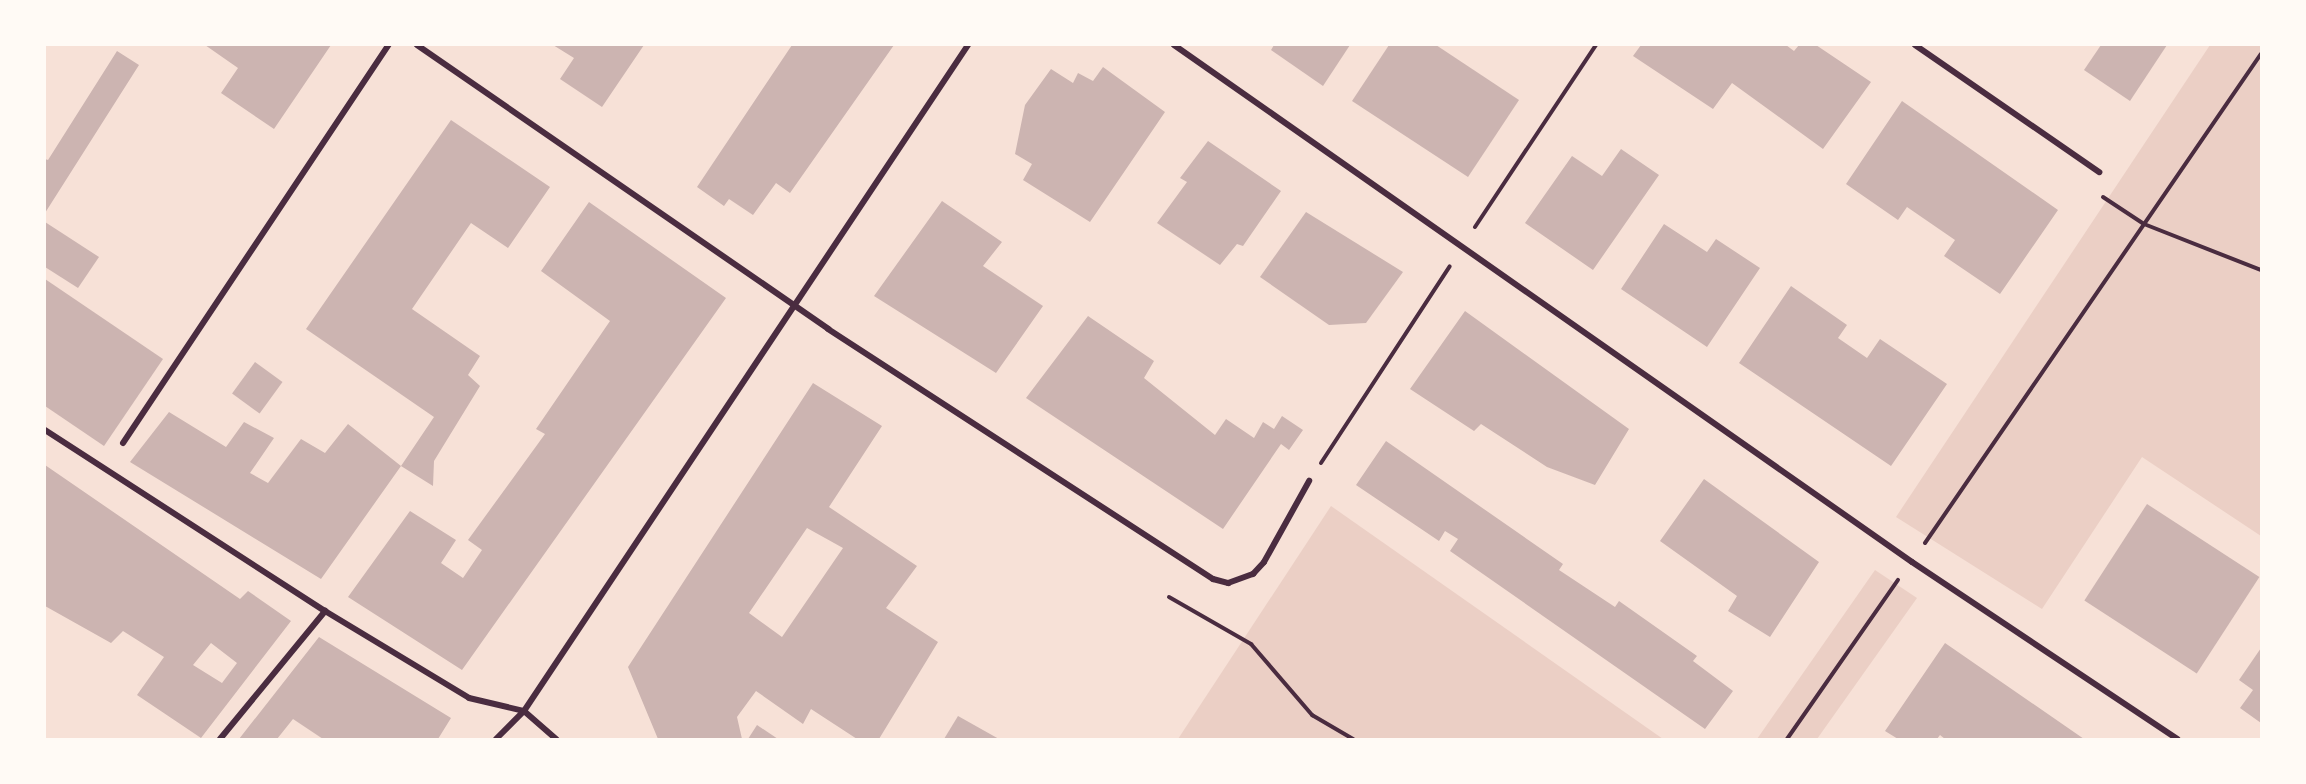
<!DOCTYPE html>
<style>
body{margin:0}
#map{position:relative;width:2306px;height:784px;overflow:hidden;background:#f7e1d7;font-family:"Varela Round",sans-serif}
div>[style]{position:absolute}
.green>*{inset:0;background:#ebcfc5}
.building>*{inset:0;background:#ccb4b1;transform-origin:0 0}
.path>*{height:4px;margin:-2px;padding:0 2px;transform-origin:2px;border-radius:2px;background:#4a2c40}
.minor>*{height:6px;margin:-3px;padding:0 3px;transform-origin:3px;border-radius:3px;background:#4a2c40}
span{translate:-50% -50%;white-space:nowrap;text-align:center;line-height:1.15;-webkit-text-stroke:4.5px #fffaf5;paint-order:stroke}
.frame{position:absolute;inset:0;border:46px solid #fffaf5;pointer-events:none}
</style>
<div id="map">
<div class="green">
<div style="clip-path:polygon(2210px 45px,2261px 45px,2261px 536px,2142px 457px,2042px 609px,1896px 517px)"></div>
<div style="clip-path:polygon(1331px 506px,1663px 739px,1178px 739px)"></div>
<div style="clip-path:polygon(1875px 570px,1917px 598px,1817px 739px,1757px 739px)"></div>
</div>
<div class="building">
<div style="clip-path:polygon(205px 45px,331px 45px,274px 129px,221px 93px,238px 68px)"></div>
<div style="clip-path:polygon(553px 45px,644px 45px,602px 107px,560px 79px,574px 58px)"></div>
<div style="clip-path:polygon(792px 45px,894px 45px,790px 193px,776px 183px,753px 215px,729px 199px,724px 206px,697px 187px)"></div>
<div style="clip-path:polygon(1274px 45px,1350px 45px,1323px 86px,1271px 50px)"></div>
<div style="clip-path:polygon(1389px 45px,1436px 45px,1519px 100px,1468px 177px,1352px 101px)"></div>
<div style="clip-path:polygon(1641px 45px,1786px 45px,1794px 51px,1799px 45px,1816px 45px,1871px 82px,1823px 149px,1732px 83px,1713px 109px,1633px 56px)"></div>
<div style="clip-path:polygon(2101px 45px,2167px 45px,2130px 101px,2084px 70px)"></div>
<div style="clip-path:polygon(117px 51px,139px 65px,45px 213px,45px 159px,48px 160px)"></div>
<div style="clip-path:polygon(1103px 67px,1165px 112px,1090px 222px,1023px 180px,1032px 164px,1015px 154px,1025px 105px,1051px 69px,1073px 83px,1078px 73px,1093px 81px)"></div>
<div style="clip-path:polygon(1902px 101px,2058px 210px,2000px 294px,1944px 256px,1955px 240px,1907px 207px,1898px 220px,1846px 184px)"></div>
<div style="clip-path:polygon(451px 120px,550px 187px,508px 248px,471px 223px,412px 309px,480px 356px,468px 375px,480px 386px,434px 461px,433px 486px,401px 466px,434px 417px,306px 329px)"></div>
<div style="clip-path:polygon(1208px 141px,1281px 191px,1243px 246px,1237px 244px,1220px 265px,1157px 223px,1187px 182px,1180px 178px)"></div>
<div style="clip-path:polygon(1621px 149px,1659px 175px,1593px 270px,1525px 223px,1572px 156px,1602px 176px)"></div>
<div style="clip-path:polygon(942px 201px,1002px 242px,983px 266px,1043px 306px,996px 373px,874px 296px)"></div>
<div style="clip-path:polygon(589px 202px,726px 298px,462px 670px,348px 597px,410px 511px,456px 540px,441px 563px,463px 578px,482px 550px,468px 540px,545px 434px,536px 429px,610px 321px,541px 271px)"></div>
<div style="clip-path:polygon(1306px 212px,1403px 272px,1366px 323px,1329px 325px,1260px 277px)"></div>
<div style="clip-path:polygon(45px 222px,99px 257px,78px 288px,45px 267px)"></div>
<div style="clip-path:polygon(1664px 224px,1707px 252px,1716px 239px,1760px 268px,1707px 347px,1621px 289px)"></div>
<div style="clip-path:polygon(45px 279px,163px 359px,104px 446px,45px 406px)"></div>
<div style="clip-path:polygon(1791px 286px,1847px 325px,1838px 338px,1867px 358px,1880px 339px,1947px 384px,1891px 466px,1739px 363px)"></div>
<div style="clip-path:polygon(1465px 311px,1629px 429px,1595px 485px,1547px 467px,1481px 424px,1474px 431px,1410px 389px)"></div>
<div style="clip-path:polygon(1088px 316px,1154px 361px,1144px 378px,1215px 435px,1226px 419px,1254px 438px,1263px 422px,1274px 429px,1282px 416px,1303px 430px,1289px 450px,1281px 444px,1223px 529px,1026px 398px)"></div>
<div style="left:255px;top:362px;width:34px;height:39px;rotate:36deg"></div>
<div style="clip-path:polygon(evenodd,813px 383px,882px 426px,829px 507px,917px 566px,886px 608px,938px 642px,879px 739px,857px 739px,811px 709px,803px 724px,756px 691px,737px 717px,742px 739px,658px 739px,628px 667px,813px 383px,807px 528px,843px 548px,782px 637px,749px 613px,807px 528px)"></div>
<div style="clip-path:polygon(169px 412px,226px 447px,244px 422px,274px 438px,250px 473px,268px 483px,301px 439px,325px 453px,348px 424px,401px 466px,321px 579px,130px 462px)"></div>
<div style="clip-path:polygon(1386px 441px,1563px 564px,1559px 570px,1615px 607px,1619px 601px,1697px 656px,1693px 661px,1733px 691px,1705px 729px,1450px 551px,1458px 539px,1445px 531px,1439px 541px,1356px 485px)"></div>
<div style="clip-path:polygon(evenodd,45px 465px,240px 599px,248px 591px,291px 621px,201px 738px,137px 695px,164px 657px,123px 631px,111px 643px,45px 606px,45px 465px,211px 643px,237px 663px,222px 683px,193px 665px,211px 643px)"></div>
<div style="clip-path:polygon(1704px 479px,1819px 562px,1770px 637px,1728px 611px,1737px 596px,1660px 541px)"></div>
<div style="left:2147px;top:504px;width:134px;height:115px;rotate:33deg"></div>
<div style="clip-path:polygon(319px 637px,451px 718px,438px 739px,323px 739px,293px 719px,277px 739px,239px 739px)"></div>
<div style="clip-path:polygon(1945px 643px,2084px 739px,1945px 739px,1940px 735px,1937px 739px,1898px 739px,1885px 731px)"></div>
<div style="clip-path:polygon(2261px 648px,2261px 723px,2240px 708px,2253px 690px,2239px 680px)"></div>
<div style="clip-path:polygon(958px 716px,999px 739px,944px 739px)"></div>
<div style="clip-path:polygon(757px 725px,778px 739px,748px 739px)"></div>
</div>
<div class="path">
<div style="left:2103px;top:197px;width:49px;rotate:33.4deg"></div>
<div style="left:2144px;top:224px;width:126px;rotate:21.5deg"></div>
<div style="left:1475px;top:227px;width:219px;rotate:-56.4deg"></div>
<div style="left:1321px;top:463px;width:235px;rotate:-56.8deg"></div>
<div style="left:1925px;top:543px;width:593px;rotate:-55.51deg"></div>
<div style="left:1169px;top:597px;width:95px;rotate:29.8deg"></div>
<div style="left:1251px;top:644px;width:94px;rotate:49.3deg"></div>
<div style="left:1312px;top:715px;width:48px;rotate:30.3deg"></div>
<div style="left:1787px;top:739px;width:194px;rotate:-55.1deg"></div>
</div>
<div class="minor">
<div style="left:417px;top:45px;width:500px;rotate:34.6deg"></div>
<div style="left:828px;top:329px;width:459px;rotate:33deg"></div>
<div style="left:1213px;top:579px;width:16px;rotate:15deg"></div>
<div style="left:1228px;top:583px;width:27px;rotate:-20deg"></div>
<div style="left:1253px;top:574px;width:16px;rotate:-47deg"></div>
<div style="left:1264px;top:562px;width:93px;rotate:-60.9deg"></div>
<div style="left:1174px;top:45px;width:901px;rotate:35.01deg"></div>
<div style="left:1912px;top:562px;width:319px;rotate:33.7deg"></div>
<div style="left:1915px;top:45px;width:224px;rotate:34.6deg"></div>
<div style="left:45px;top:430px;width:333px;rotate:32.9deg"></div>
<div style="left:325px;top:611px;width:168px;rotate:31.1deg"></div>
<div style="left:469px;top:698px;width:57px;rotate:13.3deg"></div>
<div style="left:524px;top:711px;width:43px;rotate:41.2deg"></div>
<div style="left:123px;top:443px;width:478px;rotate:-56.3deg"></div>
<div style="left:220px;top:739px;width:166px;rotate:-50.6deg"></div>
<div style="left:496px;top:739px;width:40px;rotate:-45deg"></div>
<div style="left:524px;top:711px;width:800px;rotate:-56.31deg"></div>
</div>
<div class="frame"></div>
</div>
